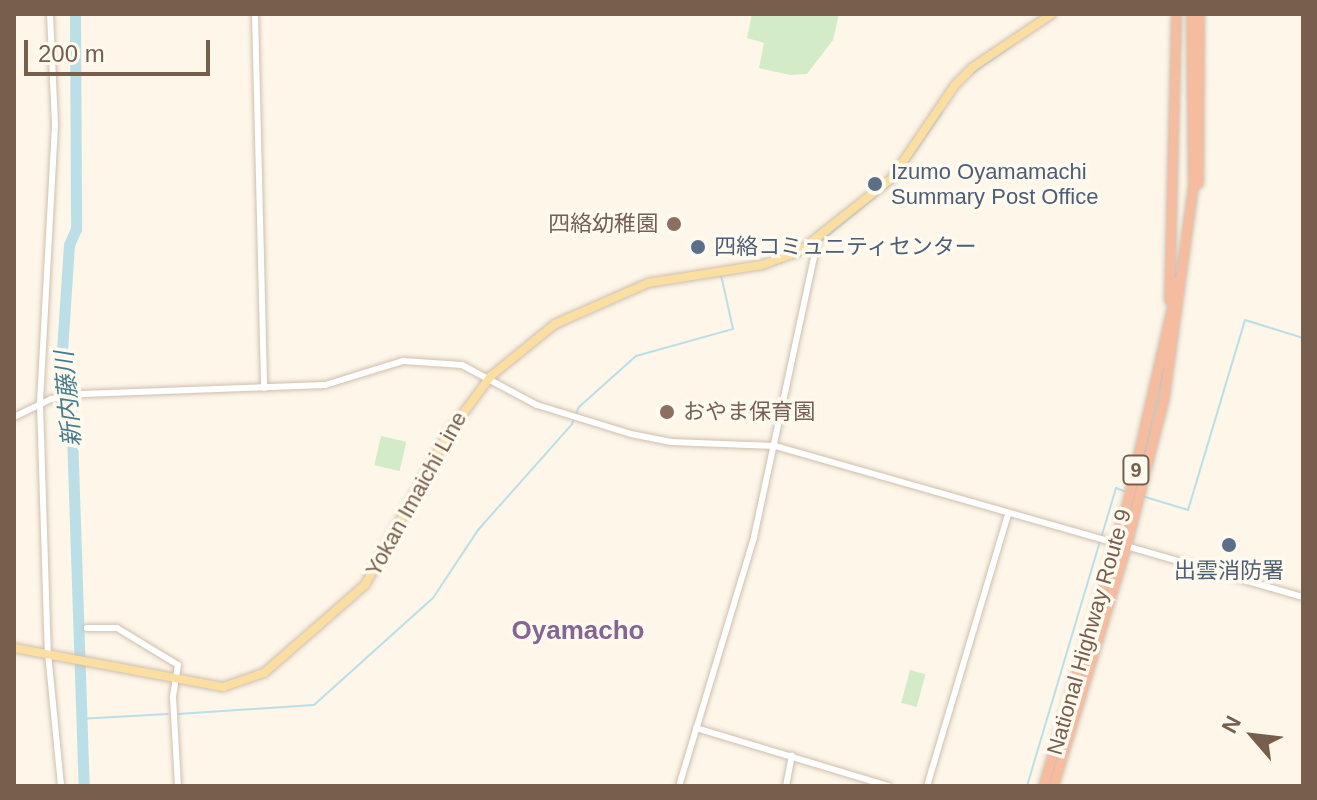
<!DOCTYPE html>
<meta charset="utf-8">
<style>
body{margin:0}
#map{position:relative;width:1317px;height:800px;overflow:hidden;background:#fdf6e9;font-family:Helvetica,"Noto Sans JP",sans-serif}
div>[style]{position:absolute}
.green>*{inset:0;background:#d3ebc6;transform-origin:0 0}
.stream>*{height:2px;margin:-1px;padding:0 1px;transform-origin:1px;border-radius:1px;background:#bcdee7}
.river>*{height:11px;margin:-5.5px;padding:0 5.5px;transform-origin:5.5px;border-radius:5.5px;background:#bcdee7}
.roads{filter:drop-shadow(0 0 2px #cfbfae) drop-shadow(0 0 2px #cfbfae)}
.minor>*{height:6px;margin:-3px;padding:0 3px;transform-origin:3px;border-radius:3px;background:#fff}
.major>*{height:8px;margin:-4px;padding:0 4px;transform-origin:4px;border-radius:4px;background:#fbdfa2}
.highway>*{height:9px;margin:-4.5px;padding:0 4.5px;transform-origin:4.5px;border-radius:4.5px;background:#f6bca0}
.dots>*{width:22px;height:22px;translate:-50% -50%;box-sizing:border-box;border:4px solid #fffaef;border-radius:50%}
span{translate:-50% -50%;white-space:nowrap;text-align:center;line-height:1.15;-webkit-text-stroke:7px #fffaef;paint-order:stroke}
.shield-label span{padding:2px 6px;background:#fffaef;border:2px solid;border-radius:6px;-webkit-text-stroke-width:0}
.shield-label{font-size:20px;color:#785e4c;font-weight:700}
.service-label{font-size:22px;color:#4e5e75}
.left{translate:0 -50%;text-align:left}
.education-label{font-size:22px;color:#785e54}
.right{translate:-100% -50%;text-align:right}
.street-label{font-size:22px;color:#785e4c}
.water-label{font-size:24px;color:#457b8b;font-style:italic}
.quarter-label{font-size:26px;color:#866493;font-weight:700}
.frame{position:absolute;inset:0;border:16px solid #785e4c;pointer-events:none}
.north{position:absolute;left:1213px;top:696px;width:80px;height:80px;-webkit-text-stroke:6px #fffaef;paint-order:stroke;rotate:298deg;font-size:22px;font-weight:700;line-height:32px;text-align:center;color:#785e4c}
.north::after{content:'';display:block;margin:auto;width:28px;height:36px;background:#785e4c;clip-path:polygon(50% 0,100% 100%,50% 72%,0 100%)}
.scale{position:absolute;left:24px;top:40px;width:186px;height:36px;box-sizing:border-box;border:4px solid #785e4c;border-top:0;padding-left:10px;font-size:24px;line-height:28px;white-space:nowrap;color:#785e4c;-webkit-text-stroke:6px #fffaef;paint-order:stroke}
</style>
<div id="map">
<div class="green">
<div style="clip-path:polygon(752px 14px,839px 14px,833px 40px,807px 74px,790px 75px,759px 68px,764px 43px,747px 38px)"></div>
<div style="left:381px;top:436px;width:26px;height:30px;rotate:13deg"></div>
<div style="left:910px;top:670px;width:16px;height:34px;rotate:15deg"></div>
</div>
<div class="stream">
<div style="left:970px;top:75px;width:54px;rotate:-35.2deg"></div>
<div style="left:903px;top:169px;width:69px;rotate:-55.6deg"></div>
<div style="left:819px;top:243px;width:93px;rotate:-39.3deg"></div>
<div style="left:773px;top:265px;width:45px;rotate:-23.7deg"></div>
<div style="left:1142px;top:496px;width:48px;rotate:16.9deg"></div>
<div style="left:1188px;top:510px;width:198px;rotate:-73.3deg"></div>
<div style="left:1245px;top:320px;width:61px;rotate:17.2deg"></div>
<div style="left:1102px;top:535px;width:49px;rotate:-73.4deg"></div>
<div style="left:1116px;top:488px;width:9px;rotate:21deg"></div>
<div style="left:178px;top:714px;width:136px;rotate:-3.8deg"></div>
<div style="left:314px;top:705px;width:160px;rotate:-42deg"></div>
<div style="left:433px;top:598px;width:82px;rotate:-56.5deg"></div>
<div style="left:478px;top:530px;width:142px;rotate:-48.4deg"></div>
<div style="left:572px;top:424px;width:18px;rotate:-68deg"></div>
<div style="left:579px;top:407px;width:76px;rotate:-41.8deg"></div>
<div style="left:636px;top:356px;width:101px;rotate:-15.6deg"></div>
<div style="left:733px;top:329px;width:55px;rotate:-102.5deg"></div>
<div style="left:78px;top:719px;width:90px;rotate:-3.2deg"></div>
<div style="left:1027px;top:786px;width:256px;rotate:-73.4deg"></div>
</div>
<div class="river">
<div style="left:75px;top:14px;width:215px;rotate:89.7deg"></div>
<div style="left:76px;top:229px;width:17px;rotate:114deg"></div>
<div style="left:69px;top:245px;width:105px;rotate:93.8deg"></div>
<div style="left:62px;top:350px;width:54px;rotate:80.4deg"></div>
<div style="left:71px;top:403px;width:383px;rotate:88.1deg"></div>
</div>
<div class="roads">
<div class="minor">
<div style="left:50px;top:14px;width:111px;rotate:87.4deg"></div>
<div style="left:55px;top:125px;width:279px;rotate:93.1deg"></div>
<div style="left:40px;top:404px;width:249px;rotate:88.2deg"></div>
<div style="left:48px;top:653px;width:134px;rotate:84.4deg"></div>
<div style="left:255px;top:14px;width:374px;rotate:88.6deg"></div>
<div style="left:14px;top:417px;width:41px;rotate:-25.9deg"></div>
<div style="left:51px;top:399px;width:31px;rotate:-9deg"></div>
<div style="left:82px;top:394px;width:243px;rotate:-2.1deg"></div>
<div style="left:325px;top:385px;width:82px;rotate:-17.1deg"></div>
<div style="left:403px;top:361px;width:59px;rotate:3.9deg"></div>
<div style="left:462px;top:365px;width:85px;rotate:28.1deg"></div>
<div style="left:537px;top:405px;width:98px;rotate:17.1deg"></div>
<div style="left:631px;top:434px;width:41px;rotate:11.3deg"></div>
<div style="left:671px;top:442px;width:104px;rotate:2.2deg"></div>
<div style="left:775px;top:446px;width:354px;rotate:15.9deg"></div>
<div style="left:1126px;top:546px;width:184px;rotate:16.1deg"></div>
<div style="left:87px;top:628px;width:30px"></div>
<div style="left:117px;top:628px;width:71px;rotate:31.2deg"></div>
<div style="left:178px;top:665px;width:32px;rotate:99deg"></div>
<div style="left:173px;top:697px;width:89px;rotate:86.8deg"></div>
<div style="left:696px;top:728px;width:201px;rotate:16.8deg"></div>
<div style="left:679px;top:786px;width:260px;rotate:-73.2deg"></div>
<div style="left:754px;top:537px;width:305px;rotate:-77.9deg"></div>
<div style="left:786px;top:786px;width:31px;rotate:-79deg"></div>
<div style="left:927px;top:786px;width:284px;rotate:-73.4deg"></div>
</div>
<div class="major">
<div style="left:14px;top:648px;width:213px;rotate:10.6deg"></div>
<div style="left:223px;top:687px;width:43px;rotate:-18.9deg"></div>
<div style="left:264px;top:673px;width:134px;rotate:-41.1deg"></div>
<div style="left:365px;top:585px;width:171px;rotate:-61.3deg"></div>
<div style="left:447px;top:435px;width:74px;rotate:-53.3deg"></div>
<div style="left:491px;top:376px;width:82px;rotate:-39.1deg"></div>
<div style="left:555px;top:324px;width:102px;rotate:-23.8deg"></div>
<div style="left:648px;top:283px;width:115px;rotate:-9deg"></div>
<div style="left:762px;top:265px;width:40px;rotate:-20.2deg"></div>
<div style="left:800px;top:251px;width:117px;rotate:-38.4deg"></div>
<div style="left:892px;top:178px;width:112px;rotate:-55.9deg"></div>
<div style="left:955px;top:85px;width:25px;rotate:-45deg"></div>
<div style="left:973px;top:67px;width:95px;rotate:-33.9deg"></div>
</div>
<div class="highway">
<div style="left:1198px;top:183px;width:169px;rotate:-89.7deg"></div>
<div style="left:1169px;top:300px;width:286px;rotate:-88.6deg"></div>
<div style="left:1043px;top:786px;width:299px;rotate:-73.5deg"></div>
<div style="left:1128px;top:499px;width:224px;rotate:-77.1deg"></div>
<div style="left:1053px;top:786px;width:251px;rotate:-73.1deg"></div>
<div style="left:1126px;top:546px;width:154px;rotate:-75.7deg"></div>
<div style="left:1164px;top:397px;width:215px;rotate:-82.2deg"></div>
<div style="left:1193px;top:184px;width:170px;rotate:-90.7deg"></div>
</div>
</div>
<div class="dots">
<div style="left:875px;top:184px;background:#5c6f8a"></div>
<div style="left:674px;top:224px;background:#8d6e63"></div>
<div style="left:698px;top:247px;background:#5c6f8a"></div>
<div style="left:667px;top:412px;background:#8d6e63"></div>
<div style="left:1229px;top:545px;background:#5c6f8a"></div>
</div>
<div class="shield-label">
<span style="left:1136px;top:470px">9</span>
</div>
<div class="service-label">
<span class="left" style="left:891px;top:184px">Izumo Oyamamachi<br>Summary Post Office</span>
<span class="left" style="left:714px;top:247px">四絡コミュニティセンター</span>
<span style="left:1229px;top:571px">出雲消防署</span>
</div>
<div class="education-label">
<span class="right" style="left:658px;top:224px">四絡幼稚園</span>
<span class="left" style="left:683px;top:412px">おやま保育園</span>
</div>
<div class="street-label">
<span style="left:416px;top:494px;rotate:-61deg">Yokan Imaichi Line</span>
<span style="left:1089px;top:632px;rotate:-74deg">National Highway Route 9</span>
</div>
<div class="water-label">
<span style="left:68px;top:399px;rotate:-95deg">新内藤川</span>
</div>
<div class="quarter-label">
<span style="left:578px;top:631px">Oyamacho</span>
</div>
<div class="frame"></div>
<div class="north">N</div>
<div class="scale">200 m</div>
</div>
